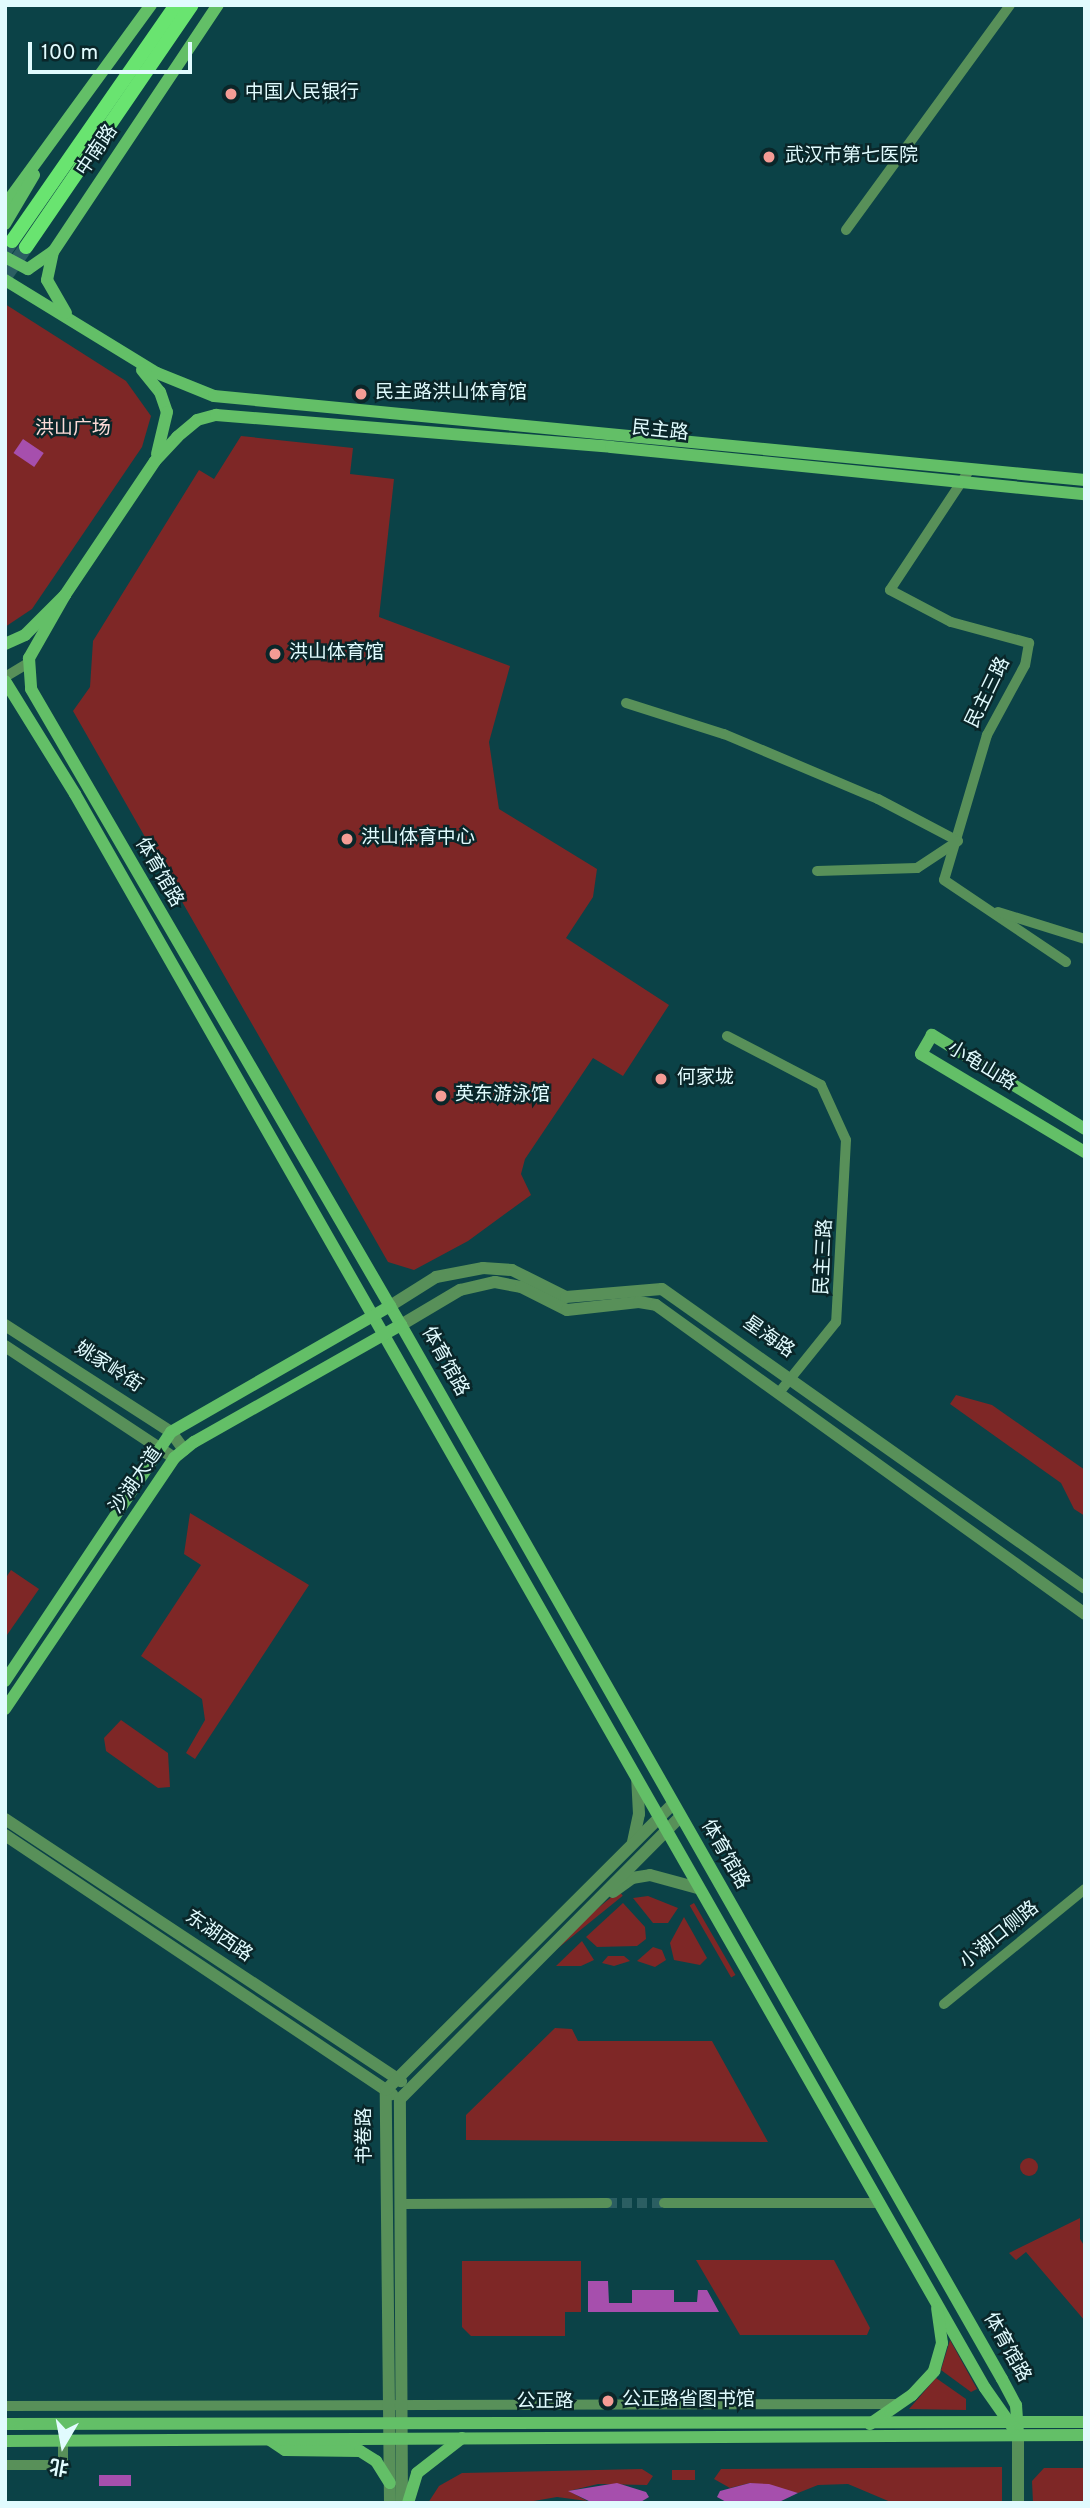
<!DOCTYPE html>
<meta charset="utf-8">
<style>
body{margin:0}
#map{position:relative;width:1090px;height:2508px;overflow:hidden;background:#0b4247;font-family:Overpass,"Noto Sans SC",sans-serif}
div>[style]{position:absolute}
.green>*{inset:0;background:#7e2726;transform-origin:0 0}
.round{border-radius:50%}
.water>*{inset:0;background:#a64fad;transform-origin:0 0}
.minor-tunnel>*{height:10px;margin-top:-5px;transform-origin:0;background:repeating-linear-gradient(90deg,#2b5e62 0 10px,transparent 0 15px)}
.primary-tunnel>*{height:14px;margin-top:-7px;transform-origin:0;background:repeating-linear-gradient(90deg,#2b5e62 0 14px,transparent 0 21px)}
.minor>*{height:10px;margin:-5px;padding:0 5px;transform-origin:5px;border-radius:5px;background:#589059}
.tertiary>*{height:12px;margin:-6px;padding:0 6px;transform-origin:6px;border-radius:6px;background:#589059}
.secondary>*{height:12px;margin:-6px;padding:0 6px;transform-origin:6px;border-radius:6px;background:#63bf67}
.primary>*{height:14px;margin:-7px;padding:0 7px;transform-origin:7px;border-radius:7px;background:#69e470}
.dots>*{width:19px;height:19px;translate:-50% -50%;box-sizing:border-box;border:4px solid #0a2629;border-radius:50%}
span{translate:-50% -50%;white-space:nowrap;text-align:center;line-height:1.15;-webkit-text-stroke:5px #0a2629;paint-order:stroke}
.poi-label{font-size:19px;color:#e1fbfe}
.left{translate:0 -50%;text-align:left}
.street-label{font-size:19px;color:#e1fbfe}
.park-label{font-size:19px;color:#fddad7}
.frame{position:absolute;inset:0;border:7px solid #e1fbfe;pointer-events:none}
.north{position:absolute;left:28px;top:2410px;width:70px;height:70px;-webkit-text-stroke:5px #0a2629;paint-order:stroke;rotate:190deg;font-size:19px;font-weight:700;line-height:28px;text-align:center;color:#e1fbfe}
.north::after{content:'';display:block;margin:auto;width:24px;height:32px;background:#e1fbfe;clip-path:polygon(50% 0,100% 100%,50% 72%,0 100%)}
.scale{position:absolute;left:28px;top:42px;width:164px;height:32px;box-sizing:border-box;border:4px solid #e1fbfe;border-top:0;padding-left:9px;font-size:21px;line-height:24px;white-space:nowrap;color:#e1fbfe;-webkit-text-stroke:5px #0a2629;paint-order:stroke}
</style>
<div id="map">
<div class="green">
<div style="clip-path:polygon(5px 304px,126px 381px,151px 416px,142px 447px,32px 609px,5px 627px)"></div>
<div style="clip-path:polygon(241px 436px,353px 448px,350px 474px,394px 479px,379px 617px,510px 666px,489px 742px,499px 809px,597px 869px,593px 897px,566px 938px,669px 1005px,623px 1076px,593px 1058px,525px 1159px,521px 1174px,531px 1195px,468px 1241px,414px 1270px,388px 1262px,73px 711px,90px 687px,93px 641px,199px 470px,214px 479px)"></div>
<div style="clip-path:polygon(956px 1395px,992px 1405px,1085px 1470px,1085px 1516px,1074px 1509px,1061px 1483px,950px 1404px)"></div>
<div style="clip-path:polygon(190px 1513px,309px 1585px,195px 1759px,186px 1753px,205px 1720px,202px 1699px,141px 1656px,201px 1565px,184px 1554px)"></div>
<div style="clip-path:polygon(11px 1570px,39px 1589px,7px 1635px,5px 1579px)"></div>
<div style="clip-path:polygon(121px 1720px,168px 1753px,170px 1787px,158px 1788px,106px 1751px,104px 1738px)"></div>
<div style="left:619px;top:1891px;width:6px;height:109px;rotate:51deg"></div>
<div style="clip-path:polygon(648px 1896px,678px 1908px,668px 1923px,653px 1923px,633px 1898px)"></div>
<div style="clip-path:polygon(623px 1903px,645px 1927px,646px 1939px,637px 1946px,597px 1947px,586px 1937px)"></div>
<div style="left:694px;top:1903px;width:83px;height:5px;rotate:60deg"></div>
<div style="clip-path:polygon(684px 1917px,707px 1958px,700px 1965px,674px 1960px,670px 1943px)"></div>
<div style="clip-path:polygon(582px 1941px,594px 1960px,581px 1966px,556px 1966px)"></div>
<div style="clip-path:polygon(653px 1947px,662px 1950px,666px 1960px,655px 1967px,637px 1961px)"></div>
<div style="clip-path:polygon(608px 1956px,624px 1956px,630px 1961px,614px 1966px,602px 1963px)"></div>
<div style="clip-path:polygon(555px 2028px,572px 2029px,578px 2041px,712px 2041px,768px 2142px,466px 2140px,466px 2115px)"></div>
<div class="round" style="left:1020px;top:2158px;width:18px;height:18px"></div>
<div style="clip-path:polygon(1080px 2218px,1080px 2239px,1085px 2247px,1085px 2321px,1026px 2252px,1016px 2260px,1009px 2253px)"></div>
<div style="clip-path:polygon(696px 2260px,834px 2260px,870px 2328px,867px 2335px,740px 2335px)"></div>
<div style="clip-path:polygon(462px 2261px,581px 2261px,581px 2312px,565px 2312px,565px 2336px,471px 2336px,462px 2327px)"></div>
<div style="clip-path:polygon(950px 2340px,977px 2389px,971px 2392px,941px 2370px)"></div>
<div style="clip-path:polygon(936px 2378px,966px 2399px,966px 2410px,909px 2409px)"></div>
<div style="clip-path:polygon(1002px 2467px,1002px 2503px,893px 2503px,848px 2484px,818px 2485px,798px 2493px,750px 2483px,730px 2488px,714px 2479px,721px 2469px)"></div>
<div style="clip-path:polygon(1044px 2468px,1085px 2468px,1085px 2503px,1033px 2503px,1032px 2481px)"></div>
<div style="clip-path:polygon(642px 2469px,653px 2476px,647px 2485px,598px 2484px,569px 2491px,587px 2501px,557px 2497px,522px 2503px,428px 2503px,439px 2486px,462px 2473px)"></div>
<div style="left:672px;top:2470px;width:23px;height:10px"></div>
</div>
<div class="water">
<div style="left:23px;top:439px;width:25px;height:17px;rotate:34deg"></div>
<div style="clip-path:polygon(588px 2281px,608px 2281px,609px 2303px,632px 2303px,632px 2290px,674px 2290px,674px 2302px,697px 2302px,698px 2290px,707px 2290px,719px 2312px,588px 2312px)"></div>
<div style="left:99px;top:2475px;width:32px;height:11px"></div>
<div style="clip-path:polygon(617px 2483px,646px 2492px,649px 2497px,639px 2503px,593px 2503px,568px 2491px)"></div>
<div style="clip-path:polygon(750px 2483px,769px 2484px,798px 2493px,777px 2503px,728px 2503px,717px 2497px,720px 2491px)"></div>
</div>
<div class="minor-tunnel">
<div style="left:607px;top:2203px;width:57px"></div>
</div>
<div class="primary-tunnel">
<div style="left:5px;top:251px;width:12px;rotate:-55deg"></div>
<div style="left:5px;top:277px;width:37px;rotate:-55deg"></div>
</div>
<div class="minor">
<div style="left:846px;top:230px;width:278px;rotate:-53.9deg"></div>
<div style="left:970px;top:469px;width:145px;rotate:123.5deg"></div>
<div style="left:890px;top:590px;width:69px;rotate:27.7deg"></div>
<div style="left:951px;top:622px;width:81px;rotate:15.1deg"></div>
<div style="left:1029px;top:643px;width:22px;rotate:100deg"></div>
<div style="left:1025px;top:665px;width:80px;rotate:118.5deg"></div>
<div style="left:987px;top:735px;width:151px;rotate:106.5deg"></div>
<div style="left:944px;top:880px;width:147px;rotate:33.9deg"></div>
<div style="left:5px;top:677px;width:27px;rotate:-31deg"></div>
<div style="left:626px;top:703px;width:103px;rotate:17.6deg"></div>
<div style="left:724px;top:734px;width:167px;rotate:22.9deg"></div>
<div style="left:878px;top:799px;width:90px;rotate:27.7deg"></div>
<div style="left:958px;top:841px;width:49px;rotate:146.6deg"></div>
<div style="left:917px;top:868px;width:100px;rotate:178.3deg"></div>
<div style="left:998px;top:912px;width:91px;rotate:17.2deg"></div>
<div style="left:727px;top:1036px;width:106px;rotate:27.5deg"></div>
<div style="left:821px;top:1085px;width:60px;rotate:65.6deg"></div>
<div style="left:846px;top:1140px;width:182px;rotate:93.1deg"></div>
<div style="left:836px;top:1322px;width:92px;rotate:128.9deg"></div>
<div style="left:944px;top:2004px;width:182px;rotate:-39.2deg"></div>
<div style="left:664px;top:2203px;width:216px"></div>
<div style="left:401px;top:2204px;width:206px;rotate:-0.3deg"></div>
<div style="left:5px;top:2406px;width:894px;rotate:-0.13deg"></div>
<div style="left:5px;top:2465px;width:58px"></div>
<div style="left:63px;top:2465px;width:24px;rotate:-90deg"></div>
</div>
<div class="tertiary">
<div style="left:390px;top:1306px;width:54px;rotate:-32.2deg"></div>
<div style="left:436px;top:1277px;width:48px;rotate:-10.8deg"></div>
<div style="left:483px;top:1268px;width:29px;rotate:4deg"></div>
<div style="left:512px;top:1270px;width:60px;rotate:26.6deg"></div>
<div style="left:566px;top:1297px;width:96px;rotate:-4.8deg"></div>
<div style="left:662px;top:1289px;width:518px;rotate:35.25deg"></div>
<div style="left:5px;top:1325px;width:197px;rotate:32.8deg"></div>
<div style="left:171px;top:1432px;width:22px;rotate:54deg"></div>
<div style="left:401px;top:1325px;width:69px;rotate:-30.7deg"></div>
<div style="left:460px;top:1290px;width:36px;rotate:-13deg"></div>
<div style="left:495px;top:1282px;width:26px;rotate:11deg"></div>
<div style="left:521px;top:1287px;width:51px;rotate:26.6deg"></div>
<div style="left:567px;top:1310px;width:72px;rotate:-6.3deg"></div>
<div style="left:639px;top:1302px;width:17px;rotate:10deg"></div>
<div style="left:656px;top:1305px;width:529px;rotate:35.76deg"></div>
<div style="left:5px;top:1346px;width:203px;rotate:33.5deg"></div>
<div style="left:5px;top:1819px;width:475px;rotate:33.5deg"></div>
<div style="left:5px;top:1835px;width:466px;rotate:33.8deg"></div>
<div style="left:633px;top:1842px;width:29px;rotate:-78deg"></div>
<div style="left:639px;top:1814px;width:33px;rotate:-93deg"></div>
<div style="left:613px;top:1892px;width:24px;rotate:-36deg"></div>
<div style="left:632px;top:1878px;width:18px;rotate:-9deg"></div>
<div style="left:650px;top:1875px;width:50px;rotate:15.2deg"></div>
<div style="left:1018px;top:2435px;width:68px;rotate:90deg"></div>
<div style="left:390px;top:2503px;width:413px;rotate:-90.6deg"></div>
<div style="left:386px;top:2090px;width:405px;rotate:-44.9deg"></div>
<div style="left:402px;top:2503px;width:404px;rotate:-90.3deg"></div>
<div style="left:400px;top:2099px;width:397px;rotate:-45.2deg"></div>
</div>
<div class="secondary">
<div style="left:5px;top:205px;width:248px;rotate:-53.9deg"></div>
<div style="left:5px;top:224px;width:57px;rotate:-59.4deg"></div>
<div style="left:5px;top:257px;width:26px;rotate:28deg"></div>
<div style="left:28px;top:269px;width:29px;rotate:-35deg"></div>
<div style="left:5px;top:280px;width:178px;rotate:31.5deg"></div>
<div style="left:157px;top:373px;width:61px;rotate:22deg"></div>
<div style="left:214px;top:396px;width:875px;rotate:5.51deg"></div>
<div style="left:66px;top:313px;width:38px;rotate:-120deg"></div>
<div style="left:47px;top:280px;width:29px;rotate:-78deg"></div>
<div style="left:53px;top:252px;width:297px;rotate:-56.3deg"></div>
<div style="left:142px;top:370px;width:28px;rotate:51deg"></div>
<div style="left:160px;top:392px;width:21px;rotate:71deg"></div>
<div style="left:167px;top:412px;width:43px;rotate:103.4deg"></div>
<div style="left:65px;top:595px;width:73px;rotate:119.7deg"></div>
<div style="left:29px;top:658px;width:31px;rotate:86deg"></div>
<div style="left:31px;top:689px;width:736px;rotate:59.81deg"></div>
<div style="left:401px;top:1325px;width:1213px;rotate:60.31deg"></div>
<div style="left:1002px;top:2379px;width:30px;rotate:62deg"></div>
<div style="left:1016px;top:2405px;width:30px;rotate:86deg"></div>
<div style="left:5px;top:644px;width:22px;rotate:-24deg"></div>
<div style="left:25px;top:635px;width:57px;rotate:-45deg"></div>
<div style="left:65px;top:595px;width:161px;rotate:-56.1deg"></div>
<div style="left:155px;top:461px;width:33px;rotate:-47deg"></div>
<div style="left:177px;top:437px;width:26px;rotate:-40deg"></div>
<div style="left:197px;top:420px;width:20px;rotate:-15deg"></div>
<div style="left:216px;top:415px;width:396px;rotate:4.6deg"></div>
<div style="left:611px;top:447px;width:476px;rotate:5.7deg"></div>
<div style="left:5px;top:681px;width:133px;rotate:58.2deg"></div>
<div style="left:75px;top:794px;width:1835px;rotate:60.28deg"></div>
<div style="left:985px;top:2388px;width:57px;rotate:54.9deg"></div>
<div style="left:1085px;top:1129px;width:180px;rotate:-148.4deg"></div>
<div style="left:932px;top:1035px;width:22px;rotate:120deg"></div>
<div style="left:921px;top:1054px;width:191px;rotate:30.9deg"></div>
<div style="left:5px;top:1681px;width:299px;rotate:-56.3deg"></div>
<div style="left:171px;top:1432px;width:253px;rotate:-29.9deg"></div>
<div style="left:5px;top:1709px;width:303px;rotate:-56deg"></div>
<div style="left:174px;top:1458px;width:26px;rotate:-39deg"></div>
<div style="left:194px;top:1442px;width:238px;rotate:-29.5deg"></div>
<div style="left:5px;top:2424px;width:1080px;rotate:-0.11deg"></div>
<div style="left:870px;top:2424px;width:51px;rotate:-34.6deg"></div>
<div style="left:912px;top:2395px;width:33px;rotate:-47deg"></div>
<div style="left:934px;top:2371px;width:29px;rotate:-74deg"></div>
<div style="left:942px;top:2343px;width:35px;rotate:-98deg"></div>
<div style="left:270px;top:2440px;width:18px;rotate:34deg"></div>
<div style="left:285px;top:2450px;width:75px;rotate:0.8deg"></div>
<div style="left:360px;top:2451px;width:19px;rotate:32deg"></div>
<div style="left:376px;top:2461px;width:26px;rotate:58deg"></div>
<div style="left:5px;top:2441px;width:1080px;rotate:-0.32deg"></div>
<div style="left:408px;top:2503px;width:31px;rotate:-73deg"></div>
<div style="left:417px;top:2473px;width:57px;rotate:-37.9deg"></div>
</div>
<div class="primary">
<div style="left:12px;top:241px;width:287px;rotate:-55.2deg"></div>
<div style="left:26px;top:247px;width:293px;rotate:-55.6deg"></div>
</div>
<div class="dots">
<div style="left:231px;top:94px;background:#f59c95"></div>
<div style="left:769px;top:157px;background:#f59c95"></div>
<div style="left:361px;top:394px;background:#f59c95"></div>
<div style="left:275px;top:654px;background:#f59c95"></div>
<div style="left:347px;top:839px;background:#f59c95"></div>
<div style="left:661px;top:1079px;background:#f59c95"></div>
<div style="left:441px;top:1096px;background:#f59c95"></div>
<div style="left:608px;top:2401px;background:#f59c95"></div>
</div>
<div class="poi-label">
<span class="left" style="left:245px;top:94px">中国人民银行</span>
<span class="left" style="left:785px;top:157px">武汉市第七医院</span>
<span class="left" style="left:375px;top:394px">民主路洪山体育馆</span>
<span class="left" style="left:289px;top:654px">洪山体育馆</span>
<span class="left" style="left:361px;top:839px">洪山体育中心</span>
<span class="left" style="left:677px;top:1079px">何家垅</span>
<span class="left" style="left:455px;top:1096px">英东游泳馆</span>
<span class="left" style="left:622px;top:2401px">公正路省图书馆</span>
</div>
<div class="street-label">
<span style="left:98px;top:151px;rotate:-56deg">中南路</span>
<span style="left:660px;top:432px;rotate:6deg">民主路</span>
<span style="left:989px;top:693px;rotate:-64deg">民主三路</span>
<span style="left:158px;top:873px;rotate:60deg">体育馆路</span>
<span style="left:981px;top:1067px;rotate:31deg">小龟山路</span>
<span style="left:825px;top:1257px;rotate:-87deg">民主三路</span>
<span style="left:768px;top:1338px;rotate:35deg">星海路</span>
<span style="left:444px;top:1362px;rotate:61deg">体育馆路</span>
<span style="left:108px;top:1368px;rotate:33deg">姚家岭街</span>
<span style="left:137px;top:1481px;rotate:-55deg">沙湖大道</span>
<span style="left:724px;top:1855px;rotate:60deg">体育馆路</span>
<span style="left:1000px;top:1936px;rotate:-39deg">小湖口侧路</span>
<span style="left:218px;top:1937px;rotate:34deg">东湖西路</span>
<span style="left:366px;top:2136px;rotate:-90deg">书卷路</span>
<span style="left:1006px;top:2348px;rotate:61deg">体育馆路</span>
<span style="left:545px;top:2403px">公正路</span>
</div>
<div class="park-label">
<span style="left:73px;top:430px">洪山广场</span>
</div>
<div class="frame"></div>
<div class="north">北</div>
<div class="scale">100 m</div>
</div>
